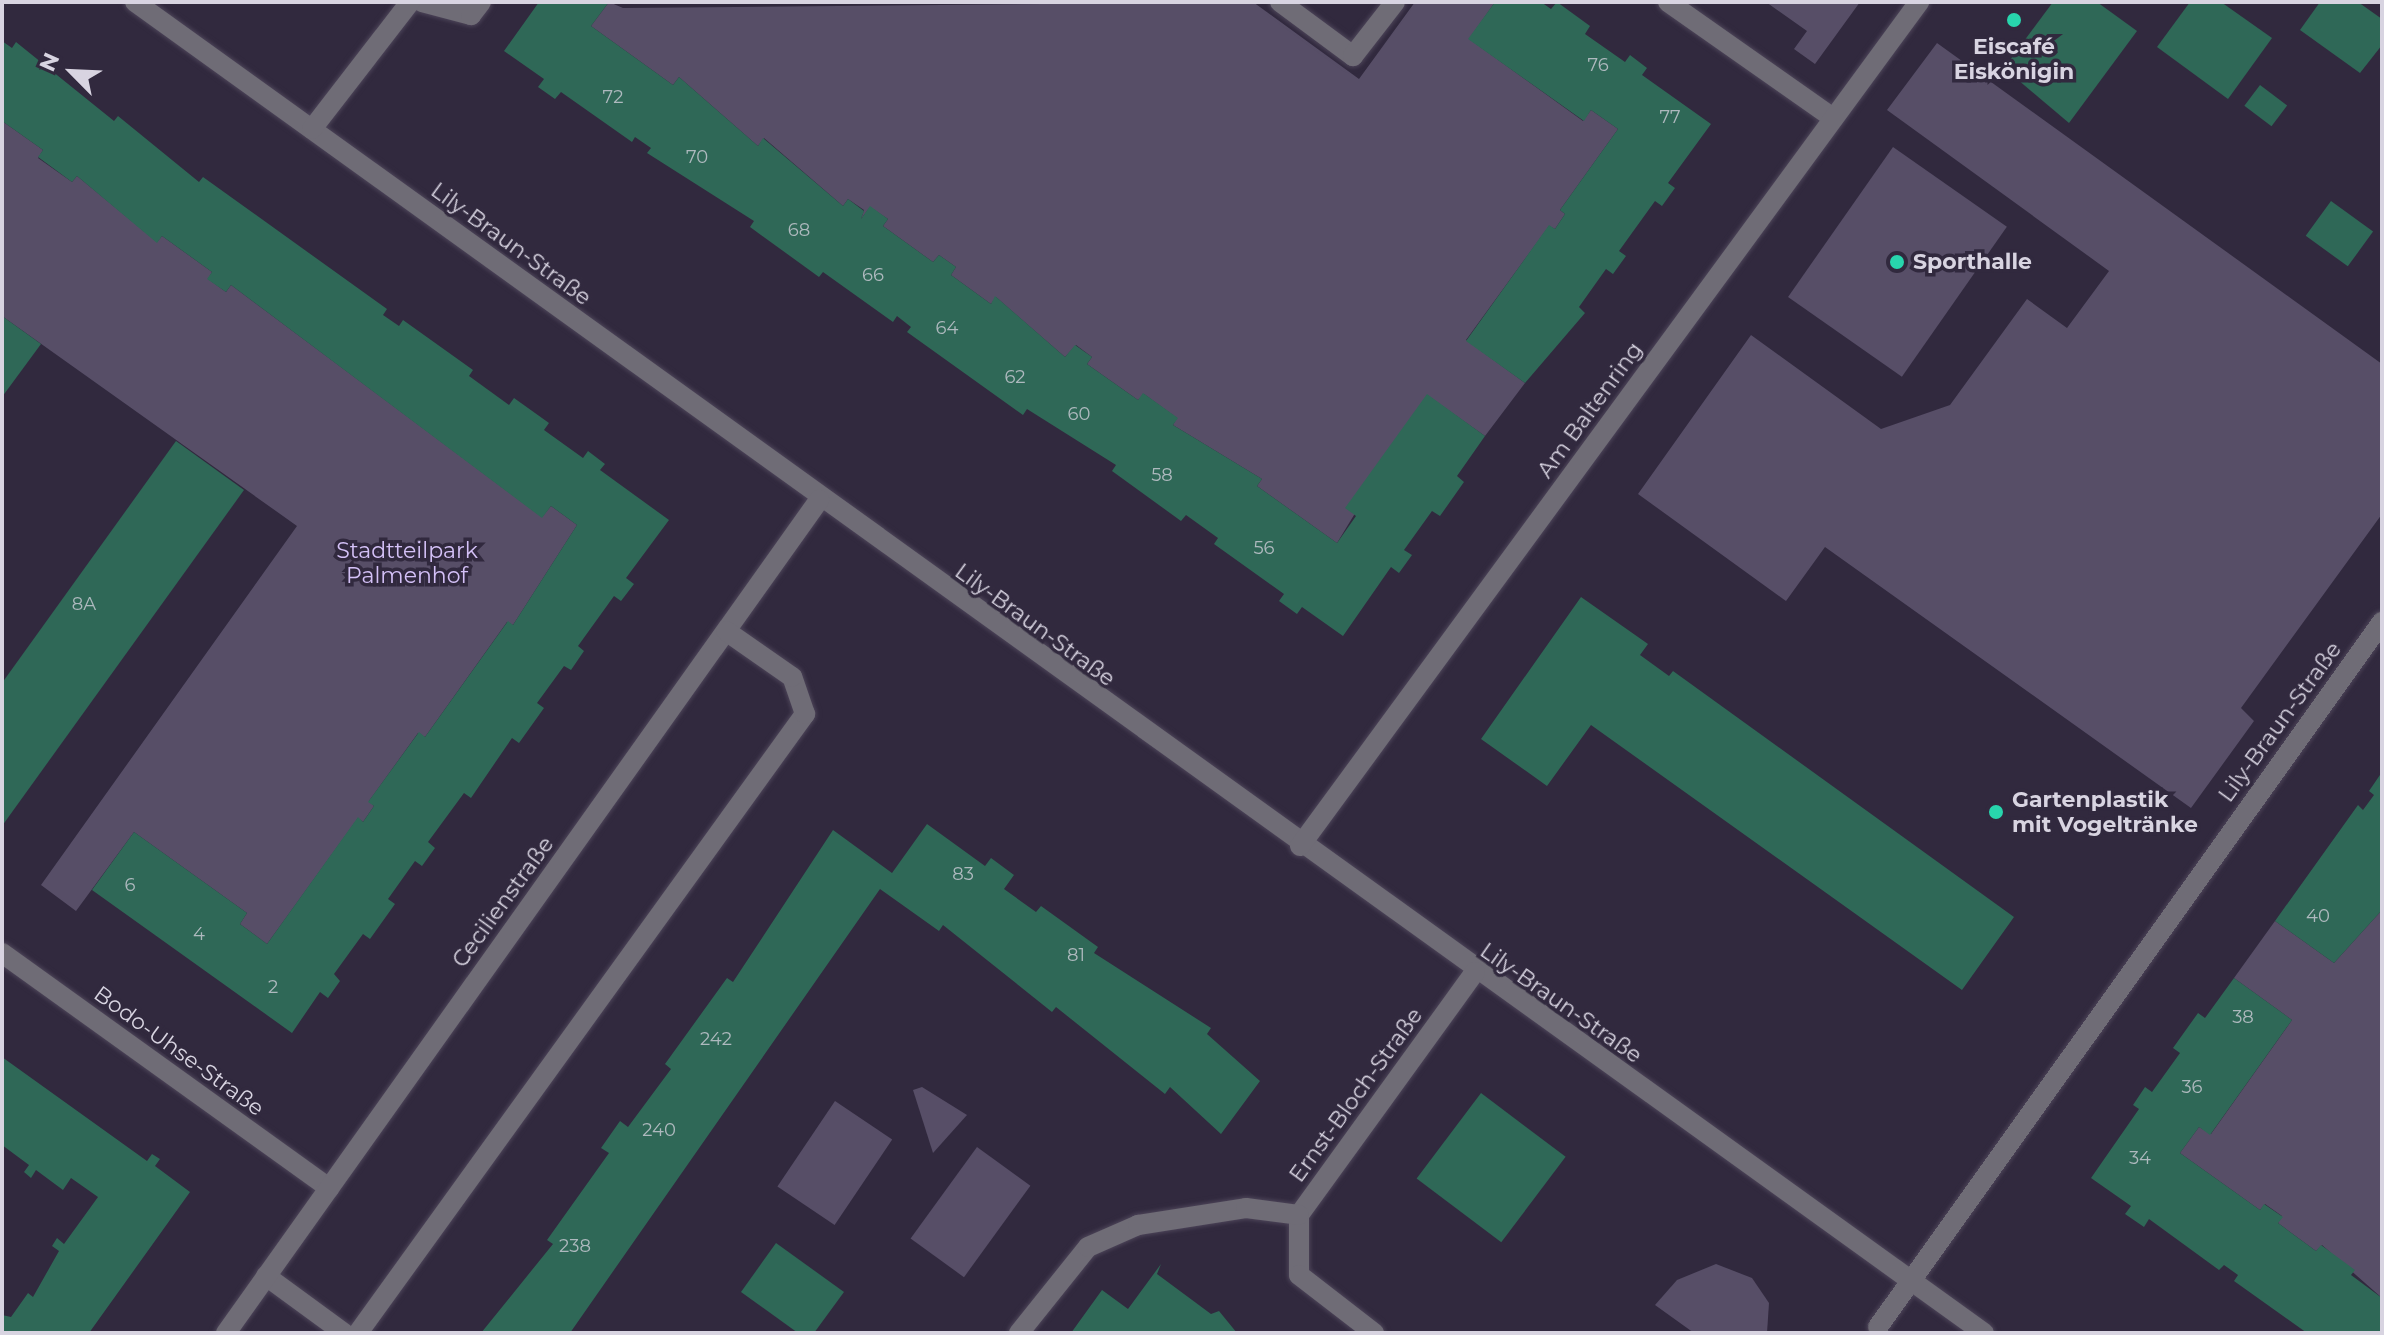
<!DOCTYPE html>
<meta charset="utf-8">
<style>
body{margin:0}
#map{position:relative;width:2384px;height:1335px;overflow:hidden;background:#31293e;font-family:Montserrat,sans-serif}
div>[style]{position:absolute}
.green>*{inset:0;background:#574e67;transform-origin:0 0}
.building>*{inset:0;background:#2f6857;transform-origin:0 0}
.roads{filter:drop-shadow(0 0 2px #4c4458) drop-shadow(0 0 2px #4c4458)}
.minor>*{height:20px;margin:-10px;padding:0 10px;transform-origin:10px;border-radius:10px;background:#6f6c76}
.dots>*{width:22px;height:22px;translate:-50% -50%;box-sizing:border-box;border:4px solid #31293e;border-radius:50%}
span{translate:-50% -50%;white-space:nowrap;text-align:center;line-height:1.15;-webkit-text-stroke:7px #31293e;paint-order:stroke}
.number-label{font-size:18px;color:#aeb9be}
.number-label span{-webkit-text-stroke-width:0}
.poi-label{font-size:22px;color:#d8d4e1;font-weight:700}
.left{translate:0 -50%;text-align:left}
.street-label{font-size:22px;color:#d8d4e1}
.park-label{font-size:22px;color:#d4c1f7}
.frame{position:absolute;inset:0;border:4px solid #d8d4e1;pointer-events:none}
.north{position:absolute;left:32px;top:32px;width:80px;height:80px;-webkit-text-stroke:6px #31293e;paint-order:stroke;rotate:294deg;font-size:22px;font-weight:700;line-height:32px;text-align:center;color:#d8d4e1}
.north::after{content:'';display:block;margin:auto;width:28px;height:36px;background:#d8d4e1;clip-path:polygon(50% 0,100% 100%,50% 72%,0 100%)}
</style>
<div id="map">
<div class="green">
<div style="clip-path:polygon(609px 2px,623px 8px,1253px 2px,1359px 79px,1415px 2px,1495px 2px,1469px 39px,1583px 121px,1591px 110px,1618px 129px,1560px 210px,1565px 214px,1555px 229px,1549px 226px,1466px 340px,1525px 383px,1485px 436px,1427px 395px,1337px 543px,1257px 486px,1262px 479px,1173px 425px,1177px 418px,1144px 394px,1138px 400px,1087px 364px,1092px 357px,1076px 345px,1065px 357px,996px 297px,991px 304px,951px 275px,956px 267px,949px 262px,939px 255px,933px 262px,883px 226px,888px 219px,870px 207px,861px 219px,864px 210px,848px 199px,843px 206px,764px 138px,758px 146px,679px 77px,673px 85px,591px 26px)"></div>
<div style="clip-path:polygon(1766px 2px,1860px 2px,1815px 64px,1794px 49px,1807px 31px)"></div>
<div style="clip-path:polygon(1937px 43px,2382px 364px,2382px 514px,2241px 708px,2254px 721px,2191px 808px,1825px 547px,1786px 601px,1638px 494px,1751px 335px,1881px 429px,1950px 405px,2027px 299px,2067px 328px,2109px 271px,1887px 110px)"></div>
<div style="clip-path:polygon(2px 121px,43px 150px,38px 158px,72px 182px,77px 176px,157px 242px,162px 236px,212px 272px,208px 279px,226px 292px,231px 285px,542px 517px,551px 506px,577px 525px,513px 625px,507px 622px,425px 737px,418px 733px,369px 801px,374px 806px,363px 822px,358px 818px,267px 944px,240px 924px,247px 913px,134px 832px,76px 911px,41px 885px,297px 526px,2px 316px)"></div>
<div style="left:1893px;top:147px;width:139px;height:183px;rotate:35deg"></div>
<div style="clip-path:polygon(2382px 910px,2382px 1298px,2322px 1245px,2316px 1251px,2278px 1223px,2282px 1216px,2265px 1204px,2260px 1210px,2180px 1153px,2199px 1127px,2211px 1134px,2292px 1020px,2234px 978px,2275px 921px,2334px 963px)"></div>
<div style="clip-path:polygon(922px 1087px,967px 1115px,933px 1153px,913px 1090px)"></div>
<div style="left:835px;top:1101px;width:69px;height:103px;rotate:34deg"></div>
<div style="left:977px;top:1147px;width:66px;height:113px;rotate:36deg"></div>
<div style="clip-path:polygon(1716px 1264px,1752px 1278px,1769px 1303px,1767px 1333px,1694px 1333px,1655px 1305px,1677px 1280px)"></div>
</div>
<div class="building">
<div style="clip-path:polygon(539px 2px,609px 2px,591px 26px,673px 85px,679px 77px,758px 146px,763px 138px,843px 206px,848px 199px,864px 211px,861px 219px,870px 206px,888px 219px,883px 226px,933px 262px,939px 255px,949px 262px,956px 267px,951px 275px,991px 304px,995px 296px,1065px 357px,1075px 345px,1092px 357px,1087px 364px,1138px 400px,1143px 393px,1178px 418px,1173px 425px,1262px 479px,1257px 486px,1337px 543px,1356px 516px,1345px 508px,1427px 394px,1485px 436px,1457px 476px,1464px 482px,1440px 516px,1432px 511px,1404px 550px,1412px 555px,1399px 573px,1391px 567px,1343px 636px,1302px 607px,1297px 614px,1279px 601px,1284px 594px,1214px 544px,1218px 538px,1186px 515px,1181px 521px,1112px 471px,1116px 465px,1027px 409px,1023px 415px,907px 332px,911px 327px,897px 316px,893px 322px,823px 272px,819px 277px,750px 227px,754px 221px,647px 153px,651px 148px,635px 137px,632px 142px,561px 92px,555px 99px,538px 87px,544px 79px,504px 51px)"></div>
<div style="clip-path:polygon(1495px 2px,1541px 2px,1551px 9px,1557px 2px,1590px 26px,1585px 34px,1625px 62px,1630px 55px,1647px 68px,1642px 75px,1711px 124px,1668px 183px,1675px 188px,1662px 206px,1655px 201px,1619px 251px,1626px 256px,1613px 274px,1606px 269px,1579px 307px,1585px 313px,1525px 383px,1466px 341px,1549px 225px,1555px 229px,1565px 214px,1560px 210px,1618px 129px,1591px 110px,1584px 121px,1468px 39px)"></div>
<div style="clip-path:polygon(2053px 2px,2097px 2px,2137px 31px,2069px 123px,2004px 68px)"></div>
<div style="clip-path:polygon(2190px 2px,2221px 2px,2272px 38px,2228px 99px,2157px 47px)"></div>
<div style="clip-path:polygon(2320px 2px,2358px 2px,2382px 19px,2382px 45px,2360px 73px,2300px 30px)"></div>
<div style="clip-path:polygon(2px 41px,12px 48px,16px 42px,114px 121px,118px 116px,199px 182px,203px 177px,387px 309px,383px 315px,399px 326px,403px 320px,473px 370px,469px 376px,509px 405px,514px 398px,549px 423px,544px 430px,583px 458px,588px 451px,605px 464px,600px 470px,669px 520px,626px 578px,634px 584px,621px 601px,614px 596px,578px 646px,584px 651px,571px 670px,564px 666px,537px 703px,544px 708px,519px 743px,512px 738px,471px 798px,464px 793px,428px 842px,435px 848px,422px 866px,415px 861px,388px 899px,395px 904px,370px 939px,363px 934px,334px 974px,340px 981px,328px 998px,320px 992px,292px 1033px,92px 890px,134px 832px,247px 913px,240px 924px,267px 944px,358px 817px,363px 822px,374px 806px,368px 802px,419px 732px,425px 737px,508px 621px,513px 625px,577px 525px,551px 506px,542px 518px,231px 285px,226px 292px,207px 279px,212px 272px,162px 236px,157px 243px,77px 176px,72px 182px,38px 157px,43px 150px,2px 121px)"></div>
<div style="left:2260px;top:85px;width:34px;height:26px;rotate:37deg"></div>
<div style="left:2331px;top:201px;width:52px;height:43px;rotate:36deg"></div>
<div style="clip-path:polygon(2px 316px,41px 344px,2px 397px)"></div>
<div style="clip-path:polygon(176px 441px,244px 490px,2px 826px,2px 683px)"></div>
<div style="clip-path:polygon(1581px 597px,1648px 644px,1640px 655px,1669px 676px,1673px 671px,2014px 917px,1962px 990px,1591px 725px,1547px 786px,1481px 739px)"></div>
<div style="clip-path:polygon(2382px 772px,2382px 910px,2334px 963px,2275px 921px,2358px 805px,2363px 810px,2374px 795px,2369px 791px)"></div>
<div style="clip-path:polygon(927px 824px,985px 866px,991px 858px,1014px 875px,1004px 889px,1036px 912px,1041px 906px,1098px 947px,1094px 953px,1211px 1028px,1207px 1034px,1260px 1081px,1221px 1134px,1170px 1087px,1165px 1094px,1056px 1007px,1052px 1012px,943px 925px,939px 931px,880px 889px,570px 1333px,481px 1333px,553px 1244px,547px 1240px,609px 1153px,601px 1148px,620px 1121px,628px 1127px,671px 1069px,665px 1064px,727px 978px,733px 982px,833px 830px,892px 873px)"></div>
<div style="clip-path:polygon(2234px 978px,2292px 1020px,2210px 1135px,2199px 1127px,2180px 1153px,2260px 1210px,2264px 1204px,2283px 1217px,2278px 1223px,2316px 1251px,2321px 1245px,2355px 1270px,2351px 1275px,2382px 1298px,2382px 1333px,2307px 1333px,2234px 1281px,2238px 1275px,2224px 1265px,2219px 1270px,2149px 1219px,2144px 1227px,2125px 1214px,2131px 1206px,2091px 1178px,2139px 1109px,2133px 1105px,2145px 1087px,2152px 1092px,2180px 1053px,2173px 1048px,2198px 1013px,2205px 1018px)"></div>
<div style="clip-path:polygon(2px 1057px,147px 1161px,152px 1154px,160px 1159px,155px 1166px,190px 1192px,89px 1333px,2px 1333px,2px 1315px,11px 1317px,28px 1293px,33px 1297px,59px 1251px,52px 1246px,57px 1238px,64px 1244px,98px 1197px,71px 1178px,63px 1190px,36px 1170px,31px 1178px,24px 1172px,29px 1165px,2px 1145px)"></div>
<div style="left:1481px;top:1093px;width:106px;height:107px;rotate:37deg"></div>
<div style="clip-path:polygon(776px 1243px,844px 1292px,814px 1333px,798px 1333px,741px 1292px)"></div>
<div style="clip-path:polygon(1161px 1264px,1157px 1274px,1211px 1314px,1219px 1311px,1237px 1333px,1071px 1333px,1102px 1290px,1128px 1309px)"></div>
</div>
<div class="roads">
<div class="minor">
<div style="left:135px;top:2px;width:2278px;rotate:35.75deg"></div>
<div style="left:422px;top:2px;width:51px;rotate:14.9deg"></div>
<div style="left:471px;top:15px;width:16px;rotate:-52deg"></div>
<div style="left:1280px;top:2px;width:91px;rotate:36.5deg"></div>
<div style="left:1353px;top:56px;width:68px;rotate:-52.1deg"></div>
<div style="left:1668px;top:2px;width:202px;rotate:35.1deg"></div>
<div style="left:312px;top:129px;width:160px;rotate:-52.3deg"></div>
<div style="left:1300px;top:846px;width:1047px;rotate:-53.74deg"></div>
<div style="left:2px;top:953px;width:403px;rotate:35.7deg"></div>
<div style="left:1299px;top:1215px;width:300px;rotate:-54.1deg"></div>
<div style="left:1299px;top:1215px;width:60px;rotate:90deg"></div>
<div style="left:1299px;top:1275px;width:95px;rotate:37.7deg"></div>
<div style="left:266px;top:1276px;width:97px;rotate:36.2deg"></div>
<div style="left:1878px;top:1327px;width:867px;rotate:-54.44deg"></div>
<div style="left:226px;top:1333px;width:1023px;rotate:-54.55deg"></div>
<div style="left:358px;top:1333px;width:764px;rotate:-54.17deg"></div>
<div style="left:805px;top:714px;width:39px;rotate:-109deg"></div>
<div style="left:792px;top:677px;width:80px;rotate:-145.1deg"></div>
<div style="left:1019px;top:1333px;width:110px;rotate:-51.3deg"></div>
<div style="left:1088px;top:1247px;width:55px;rotate:-23.7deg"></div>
<div style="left:1138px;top:1225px;width:109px;rotate:-8.9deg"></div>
<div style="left:1246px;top:1208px;width:53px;rotate:7.5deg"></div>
</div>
</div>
<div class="dots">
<div style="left:2014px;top:20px;background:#28d5ad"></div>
<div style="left:1897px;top:262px;background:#28d5ad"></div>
<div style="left:1996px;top:812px;background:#28d5ad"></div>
</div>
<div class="number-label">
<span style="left:1598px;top:65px">76</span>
<span style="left:613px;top:97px">72</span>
<span style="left:1670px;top:117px">77</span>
<span style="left:697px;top:157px">70</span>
<span style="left:799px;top:230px">68</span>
<span style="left:873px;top:275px">66</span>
<span style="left:947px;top:328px">64</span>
<span style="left:1015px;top:377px">62</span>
<span style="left:1079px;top:414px">60</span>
<span style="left:1162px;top:475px">58</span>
<span style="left:1264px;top:548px">56</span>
<span style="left:84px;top:604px">8A</span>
<span style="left:963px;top:874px">83</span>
<span style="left:130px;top:885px">6</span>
<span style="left:2318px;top:916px">40</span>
<span style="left:199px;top:934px">4</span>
<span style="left:1076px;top:955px">81</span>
<span style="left:273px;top:987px">2</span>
<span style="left:2243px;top:1017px">38</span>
<span style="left:716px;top:1039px">242</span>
<span style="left:2192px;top:1087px">36</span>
<span style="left:659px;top:1130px">240</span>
<span style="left:2140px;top:1158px">34</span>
<span style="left:575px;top:1246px">238</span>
</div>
<div class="poi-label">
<span style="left:2014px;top:59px">Eiscafé<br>Eiskönigin</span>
<span class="left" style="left:1913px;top:262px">Sporthalle</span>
<span class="left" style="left:2012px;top:812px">Gartenplastik<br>mit Vogeltränke</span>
</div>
<div class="street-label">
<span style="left:511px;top:244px;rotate:36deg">Lily-Braun-Straße</span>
<span style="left:1590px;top:410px;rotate:-54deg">Am Baltenring</span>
<span style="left:1035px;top:625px;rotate:36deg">Lily-Braun-Straße</span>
<span style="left:2280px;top:722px;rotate:-54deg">Lily-Braun-Straße</span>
<span style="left:503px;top:902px;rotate:-54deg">Cecilienstraße</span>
<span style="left:1561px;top:1003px;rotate:35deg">Lily-Braun-Straße</span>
<span style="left:179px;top:1051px;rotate:36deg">Bodo-Uhse-Straße</span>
<span style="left:1356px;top:1095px;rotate:-54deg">Ernst-Bloch-Straße</span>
</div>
<div class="park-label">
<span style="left:407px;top:563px">Stadtteilpark<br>Palmenhof</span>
</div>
<div class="frame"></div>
<div class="north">N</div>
</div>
